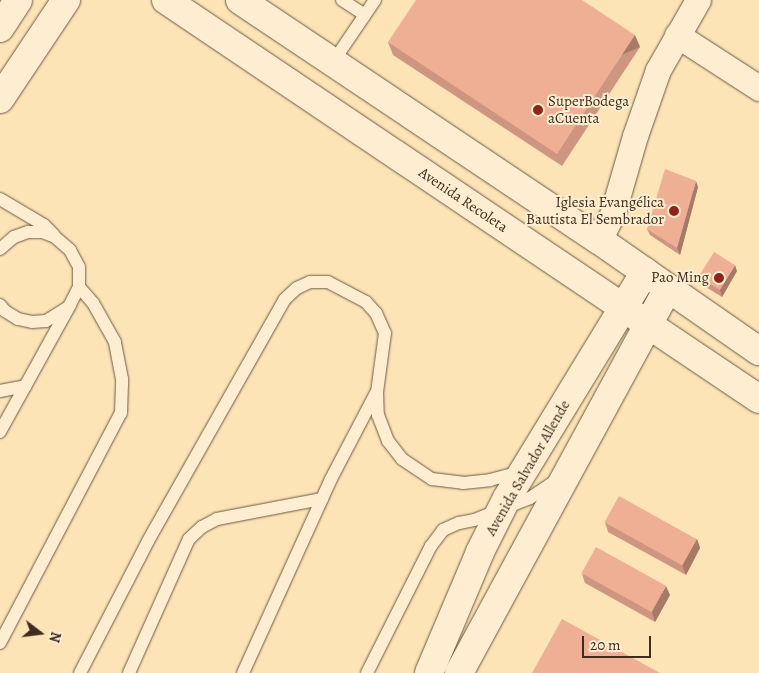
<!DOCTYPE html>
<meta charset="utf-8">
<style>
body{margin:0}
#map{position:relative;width:759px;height:673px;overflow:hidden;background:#fde4b7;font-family:Alegreya,serif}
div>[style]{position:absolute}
.roads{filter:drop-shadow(0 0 1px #6c5b44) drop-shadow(0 0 1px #6c5b44)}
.service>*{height:12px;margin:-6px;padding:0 6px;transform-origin:6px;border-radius:6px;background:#feedd0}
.minor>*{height:25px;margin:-12.5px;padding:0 12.5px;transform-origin:12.5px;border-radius:12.5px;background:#feedd0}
.tertiary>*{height:28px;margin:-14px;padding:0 14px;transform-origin:14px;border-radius:14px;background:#feedd0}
.secondary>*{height:28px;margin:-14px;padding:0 14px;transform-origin:14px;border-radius:14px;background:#feedd0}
.wall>*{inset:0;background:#ce9680}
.shaded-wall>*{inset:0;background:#a77a68;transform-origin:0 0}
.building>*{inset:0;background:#efaf95;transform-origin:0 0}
.dots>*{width:14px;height:14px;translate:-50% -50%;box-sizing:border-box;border:2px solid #feedd0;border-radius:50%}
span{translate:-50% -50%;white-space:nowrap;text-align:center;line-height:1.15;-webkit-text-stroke:4px #feedd0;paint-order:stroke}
.poi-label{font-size:15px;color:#3c2d1d}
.left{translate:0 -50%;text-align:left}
.right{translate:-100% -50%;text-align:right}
.street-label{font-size:15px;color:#3c2d1d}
.north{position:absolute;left:15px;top:608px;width:50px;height:50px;-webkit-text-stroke:4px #feedd0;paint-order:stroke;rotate:105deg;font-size:14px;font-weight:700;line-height:20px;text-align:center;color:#3c2d1d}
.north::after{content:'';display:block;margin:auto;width:18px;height:22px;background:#3c2d1d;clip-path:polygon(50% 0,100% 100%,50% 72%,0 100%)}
.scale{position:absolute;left:582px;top:636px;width:69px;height:22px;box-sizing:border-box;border:2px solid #3c2d1d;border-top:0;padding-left:6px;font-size:15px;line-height:18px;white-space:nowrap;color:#3c2d1d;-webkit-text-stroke:4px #feedd0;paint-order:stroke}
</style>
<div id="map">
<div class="roads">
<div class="service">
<div style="left:342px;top:0;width:27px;rotate:33deg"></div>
<div style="left:333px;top:62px;width:75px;rotate:-55.9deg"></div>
<div style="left:0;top:199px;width:51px;rotate:30.6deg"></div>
<div style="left:44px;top:225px;width:14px;rotate:45deg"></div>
<div style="left:0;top:249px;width:18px;rotate:-41deg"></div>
<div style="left:14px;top:237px;width:15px;rotate:-20deg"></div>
<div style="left:28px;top:232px;width:14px"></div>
<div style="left:42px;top:232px;width:14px;rotate:21deg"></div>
<div style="left:55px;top:237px;width:20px;rotate:41deg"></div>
<div style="left:70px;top:250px;width:19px;rotate:62deg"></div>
<div style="left:79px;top:267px;width:20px;rotate:90deg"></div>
<div style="left:79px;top:287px;width:20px;rotate:117deg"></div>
<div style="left:70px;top:305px;width:145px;rotate:118.9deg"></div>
<div style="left:0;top:305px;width:8px;rotate:50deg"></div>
<div style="left:5px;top:311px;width:15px;rotate:32deg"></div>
<div style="left:18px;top:319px;width:14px;rotate:12deg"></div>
<div style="left:32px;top:322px;width:14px;rotate:-4deg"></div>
<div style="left:46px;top:321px;width:25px;rotate:-32deg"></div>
<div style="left:0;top:391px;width:26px;rotate:-11deg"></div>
<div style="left:0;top:643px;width:260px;rotate:-62.3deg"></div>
<div style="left:121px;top:413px;width:34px;rotate:-88deg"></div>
<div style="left:122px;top:379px;width:38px;rotate:-101deg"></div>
<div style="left:115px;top:342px;width:45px;rotate:-119.4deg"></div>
<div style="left:93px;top:303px;width:21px;rotate:-131deg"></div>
<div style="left:80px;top:673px;width:148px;rotate:-62.7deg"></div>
<div style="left:148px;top:541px;width:278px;rotate:-60.5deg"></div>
<div style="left:285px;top:299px;width:16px;rotate:-43deg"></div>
<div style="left:297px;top:288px;width:14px;rotate:-25deg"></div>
<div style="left:310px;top:282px;width:18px"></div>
<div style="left:328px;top:282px;width:43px;rotate:27.8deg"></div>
<div style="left:366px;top:302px;width:15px;rotate:48deg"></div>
<div style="left:376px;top:313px;width:22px;rotate:66deg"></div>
<div style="left:385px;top:333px;width:60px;rotate:97.7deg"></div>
<div style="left:377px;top:392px;width:23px;rotate:88deg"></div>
<div style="left:378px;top:415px;width:28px;rotate:69deg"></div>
<div style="left:388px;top:441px;width:23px;rotate:52deg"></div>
<div style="left:402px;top:459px;width:36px;rotate:34deg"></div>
<div style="left:432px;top:479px;width:31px;rotate:7deg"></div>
<div style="left:463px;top:483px;width:27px;rotate:-6deg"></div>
<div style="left:490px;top:480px;width:30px;rotate:-15deg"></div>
<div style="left:129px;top:673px;width:147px;rotate:-65.9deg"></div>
<div style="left:189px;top:539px;width:18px;rotate:-43deg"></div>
<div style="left:202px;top:527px;width:17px;rotate:-28deg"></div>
<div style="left:217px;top:519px;width:107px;rotate:-10.8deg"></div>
<div style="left:243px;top:673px;width:213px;rotate:-65.6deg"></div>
<div style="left:331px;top:479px;width:97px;rotate:-62.4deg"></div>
<div style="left:367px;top:673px;width:142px;rotate:-63.3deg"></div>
<div style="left:431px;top:546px;width:20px;rotate:-53deg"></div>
<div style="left:443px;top:530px;width:17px;rotate:-24deg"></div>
<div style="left:459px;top:523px;width:15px;rotate:-11deg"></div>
<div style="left:474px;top:520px;width:60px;rotate:-21.4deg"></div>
<div style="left:530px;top:498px;width:32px;rotate:-34deg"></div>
</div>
<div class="minor">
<div style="left:677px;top:35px;width:98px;rotate:32.9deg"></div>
<div style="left:599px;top:240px;width:31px;rotate:-63deg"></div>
<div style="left:613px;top:212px;width:79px;rotate:-73.9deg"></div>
<div style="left:635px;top:136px;width:70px;rotate:-70.8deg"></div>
<div style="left:658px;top:70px;width:81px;rotate:-60.3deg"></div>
</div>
<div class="tertiary">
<div style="left:0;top:28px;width:33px;rotate:-57deg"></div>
<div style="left:0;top:99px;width:119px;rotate:-56.3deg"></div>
<div style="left:429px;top:673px;width:131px;rotate:-67.1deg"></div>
<div style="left:480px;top:552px;width:60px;rotate:-63.4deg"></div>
<div style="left:507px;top:498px;width:265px;rotate:-58.6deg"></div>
<div style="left:459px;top:673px;width:438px;rotate:-61.5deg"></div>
</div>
<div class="secondary">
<div style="left:166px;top:0;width:715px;rotate:33.93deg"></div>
<div style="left:240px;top:0;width:432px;rotate:33.8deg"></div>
<div style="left:599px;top:240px;width:195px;rotate:34.8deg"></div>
</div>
</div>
<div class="wall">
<div style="clip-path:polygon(388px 42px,640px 47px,562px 166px,393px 55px)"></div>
<div style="clip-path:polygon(698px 187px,680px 255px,650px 235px,647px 229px)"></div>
<div style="clip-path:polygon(737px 271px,722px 297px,701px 284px,699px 277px)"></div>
<div style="clip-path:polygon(605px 522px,697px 539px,700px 548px,686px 575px,608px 532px)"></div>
<div style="clip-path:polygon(582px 574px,670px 595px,655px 622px,585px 583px)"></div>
</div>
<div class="shaded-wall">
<div style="left:635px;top:35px;width:13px;height:142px;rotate:67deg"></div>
<div style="clip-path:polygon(696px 181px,698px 187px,680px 255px,677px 248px)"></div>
<div style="clip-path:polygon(735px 265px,737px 271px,722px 297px,720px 290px)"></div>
<div style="clip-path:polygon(697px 539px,700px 548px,686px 575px,682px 565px)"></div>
<div style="clip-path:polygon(666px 586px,670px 595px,655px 622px,652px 612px)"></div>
</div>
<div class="building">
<div style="clip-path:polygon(416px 0,582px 0,635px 35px,557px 154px,388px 42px)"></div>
<div style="clip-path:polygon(665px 169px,696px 181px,677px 248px,647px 229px)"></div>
<div style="left:714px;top:252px;width:25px;height:29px;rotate:32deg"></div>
<div style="left:619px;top:496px;width:89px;height:30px;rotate:29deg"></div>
<div style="left:596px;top:547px;width:80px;height:30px;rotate:29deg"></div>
<div style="clip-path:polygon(562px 619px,660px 673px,532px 673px)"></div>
</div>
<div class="dots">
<div style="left:538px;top:110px;background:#8f2418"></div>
<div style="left:674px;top:211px;background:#8f2418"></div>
<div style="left:719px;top:278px;background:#8f2418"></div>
</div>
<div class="poi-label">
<span class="left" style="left:548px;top:110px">SuperBodega<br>aCuenta</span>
<span class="right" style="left:664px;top:211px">Iglesia Evangélica<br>Bautista El Sembrador</span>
<span class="right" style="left:709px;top:278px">Pao Ming</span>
</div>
<div class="street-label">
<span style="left:463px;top:200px;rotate:34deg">Avenida Recoleta</span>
<span style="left:528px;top:468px;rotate:-60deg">Avenida Salvador Allende</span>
</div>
<div class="north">N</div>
<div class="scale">20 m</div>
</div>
